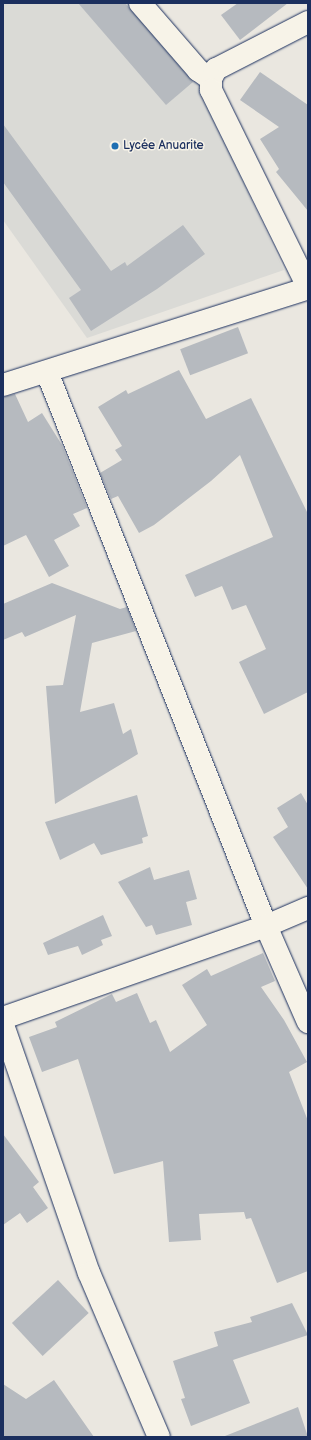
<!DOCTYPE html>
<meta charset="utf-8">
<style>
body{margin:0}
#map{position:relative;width:311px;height:1440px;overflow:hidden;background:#eae7e0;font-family:"Balsamiq Sans",sans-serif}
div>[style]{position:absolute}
.built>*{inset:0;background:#dadad6}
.building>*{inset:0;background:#b6babf;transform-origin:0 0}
.roads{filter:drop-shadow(0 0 1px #1b2f5e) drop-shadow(0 0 1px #1b2f5e)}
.minor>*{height:22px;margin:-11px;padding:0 11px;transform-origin:11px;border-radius:11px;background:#f7f3e8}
.dots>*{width:11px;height:11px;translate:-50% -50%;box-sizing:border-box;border:2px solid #f7f3e8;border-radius:50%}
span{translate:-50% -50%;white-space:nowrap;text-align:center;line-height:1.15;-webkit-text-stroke:3px #f7f3e8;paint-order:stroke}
.poi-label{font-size:12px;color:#1b2f5e}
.left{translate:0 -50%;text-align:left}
.frame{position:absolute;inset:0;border:4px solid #1b2f5e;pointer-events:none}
</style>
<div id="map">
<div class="built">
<div style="clip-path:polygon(3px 3px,133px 3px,192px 71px,284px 270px,87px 338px,3px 220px)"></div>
</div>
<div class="building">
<div style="clip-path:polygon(78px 3px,125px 3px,193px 82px,166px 105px)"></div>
<div style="clip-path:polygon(238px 3px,288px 3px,240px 40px,221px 15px)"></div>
<div style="clip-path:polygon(260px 72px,308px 105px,308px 211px,276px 172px,279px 169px,260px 139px,279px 127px,240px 100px)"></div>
<div style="clip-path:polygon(3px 124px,111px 271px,125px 262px,127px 266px,183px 225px,205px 254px,157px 289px,91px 331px,69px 298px,81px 290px,3px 182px)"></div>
<div style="left:238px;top:327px;width:28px;height:62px;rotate:69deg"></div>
<div style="clip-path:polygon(179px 370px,206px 419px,251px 398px,308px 514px,308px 692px,264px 714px,239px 662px,266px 649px,246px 605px,232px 610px,222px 586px,195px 597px,185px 575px,273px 537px,240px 455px,211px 481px,154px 525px,139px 533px,118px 496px,111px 499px,100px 473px,122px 460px,115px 450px,122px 446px,98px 407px,126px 390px,128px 394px)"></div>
<div style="clip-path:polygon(15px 394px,28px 422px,42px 413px,62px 445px,87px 508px,73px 514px,80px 526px,54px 540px,69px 566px,49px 577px,26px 535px,3px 546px,3px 397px)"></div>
<div style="clip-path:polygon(52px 583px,120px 609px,127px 607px,136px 631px,92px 643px,80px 712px,114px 703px,123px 734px,131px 729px,138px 754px,55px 804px,46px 686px,63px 685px,76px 615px,25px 637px,22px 632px,3px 640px,3px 604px)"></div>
<div style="clip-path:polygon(301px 793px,308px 805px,308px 889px,273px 837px,288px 827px,277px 808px)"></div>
<div style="clip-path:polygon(137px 795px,148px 836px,142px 838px,143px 843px,101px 855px,94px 843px,60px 860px,45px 822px)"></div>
<div style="clip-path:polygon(150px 867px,154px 880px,189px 870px,197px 899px,186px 902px,192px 925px,156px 935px,152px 925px,146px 927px,118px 882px)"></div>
<div style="clip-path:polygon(103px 915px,112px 936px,101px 940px,103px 945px,82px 955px,78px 946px,48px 955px,43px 943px)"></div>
<div style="clip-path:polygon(263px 953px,275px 981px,261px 987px,284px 1020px,307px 1062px,289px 1072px,308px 1121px,308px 1271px,277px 1283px,251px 1218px,246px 1219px,244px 1212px,199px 1214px,201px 1240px,169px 1242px,163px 1161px,114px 1174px,78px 1059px,42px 1072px,29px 1037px,57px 1027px,55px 1022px,112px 994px,116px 1002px,137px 993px,150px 1023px,156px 1020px,170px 1052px,207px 1025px,182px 985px,207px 969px,211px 976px)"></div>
<div style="clip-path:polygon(3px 1134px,39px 1182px,33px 1187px,48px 1208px,27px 1223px,20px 1213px,3px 1225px)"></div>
<div style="left:58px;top:1280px;width:45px;height:63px;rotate:47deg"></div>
<div style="clip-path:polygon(292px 1303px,308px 1335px,233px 1360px,250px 1403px,191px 1426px,181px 1399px,185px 1398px,173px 1361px,218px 1346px,214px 1332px,252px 1322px,250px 1317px)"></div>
<div style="clip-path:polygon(54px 1380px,94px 1437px,3px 1437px,3px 1384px,26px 1399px)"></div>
<div style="clip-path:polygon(298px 1407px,308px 1437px,226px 1437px,225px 1436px)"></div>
</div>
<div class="roads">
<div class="minor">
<div style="left:140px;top:3px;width:89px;rotate:49.1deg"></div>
<div style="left:198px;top:70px;width:16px;rotate:35deg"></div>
<div style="left:308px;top:22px;width:103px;rotate:152.9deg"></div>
<div style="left:216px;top:69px;width:11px;rotate:117deg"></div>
<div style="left:211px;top:79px;width:11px;rotate:90deg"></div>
<div style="left:211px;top:90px;width:220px;rotate:63.8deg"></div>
<div style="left:47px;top:372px;width:596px;rotate:68.43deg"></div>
<div style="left:266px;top:926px;width:105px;rotate:66.4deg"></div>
<div style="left:3px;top:385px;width:320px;rotate:-17.6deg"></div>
<div style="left:3px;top:1018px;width:279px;rotate:-19.3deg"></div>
<div style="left:266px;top:926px;width:46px;rotate:-23.2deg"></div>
<div style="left:3px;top:1025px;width:262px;rotate:70.9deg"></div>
<div style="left:89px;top:1273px;width:178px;rotate:66.9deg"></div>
</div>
</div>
<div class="dots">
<div style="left:115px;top:146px;background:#1f6fb2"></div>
</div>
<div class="poi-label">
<span class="left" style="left:123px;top:146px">Lycée Anuarite</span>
</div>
<div class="frame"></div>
</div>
